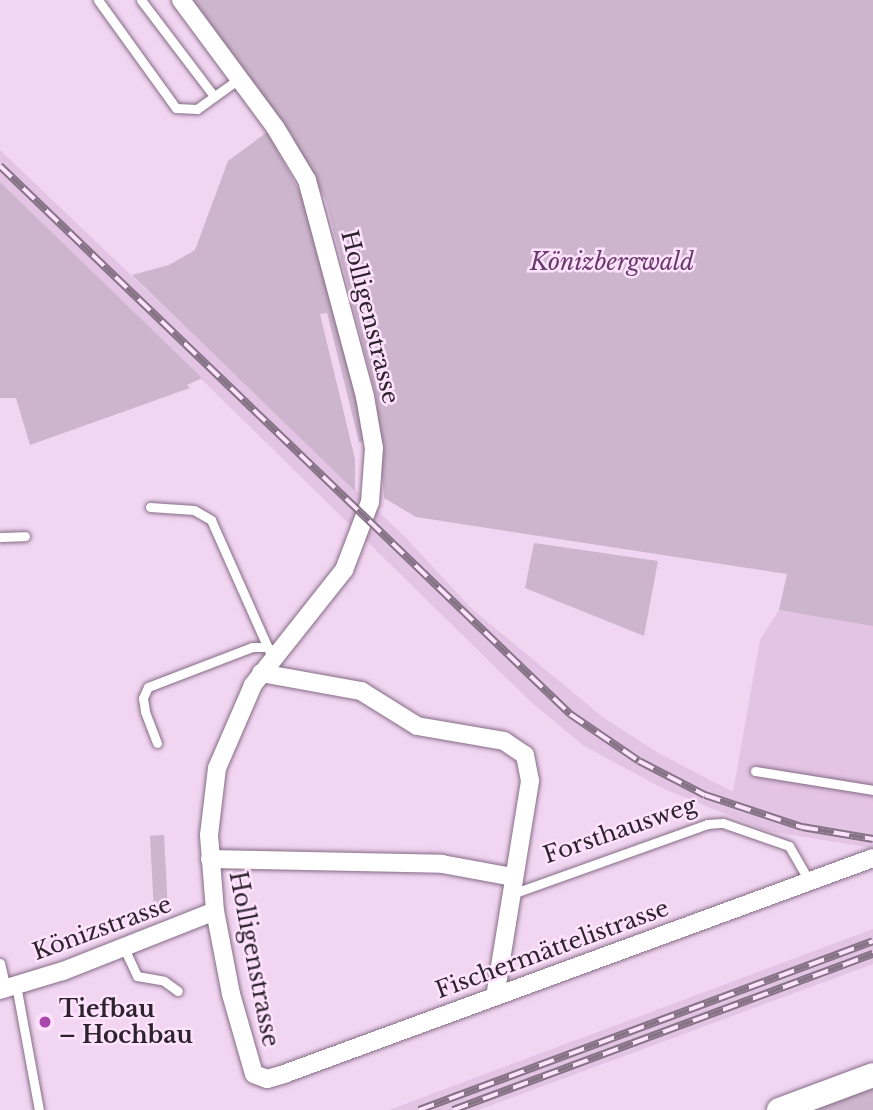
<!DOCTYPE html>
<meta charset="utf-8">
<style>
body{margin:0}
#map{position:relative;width:873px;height:1110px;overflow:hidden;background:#f1d5f1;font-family:"Libre Baskerville",serif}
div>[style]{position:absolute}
.built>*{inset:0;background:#e4c4e4}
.green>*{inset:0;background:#cdb6cd;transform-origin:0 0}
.roads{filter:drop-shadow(0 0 2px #856c85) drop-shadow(0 0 2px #856c85)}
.service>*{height:9px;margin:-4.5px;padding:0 4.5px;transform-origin:4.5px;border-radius:4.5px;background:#fff}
.minor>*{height:18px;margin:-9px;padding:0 9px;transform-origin:9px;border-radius:9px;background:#fff}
.secondary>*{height:24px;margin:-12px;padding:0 12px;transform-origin:12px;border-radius:12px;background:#fff}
.rail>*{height:8px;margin-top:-4px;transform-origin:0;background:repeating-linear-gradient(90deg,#fee2fe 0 16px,#867486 0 32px);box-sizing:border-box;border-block:2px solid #867486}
.dots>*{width:19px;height:19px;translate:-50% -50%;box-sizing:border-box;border:4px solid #fee2fe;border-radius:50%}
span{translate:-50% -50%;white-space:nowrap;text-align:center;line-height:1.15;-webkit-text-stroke:5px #fee2fe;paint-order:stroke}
.park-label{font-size:23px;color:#6a3a6c;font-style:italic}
.street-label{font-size:23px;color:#2d232d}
.poi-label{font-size:23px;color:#2d232d;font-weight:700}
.left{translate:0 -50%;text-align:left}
</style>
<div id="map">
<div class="built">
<div style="clip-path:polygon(0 150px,405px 537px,473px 610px,604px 718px,660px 754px,733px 792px,760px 640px,779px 610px,873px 625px,873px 848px,768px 831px,664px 789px,584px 746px,532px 703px,0 182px)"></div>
<div style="clip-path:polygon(873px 929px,873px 964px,478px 1110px,389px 1110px)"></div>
</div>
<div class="green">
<div style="clip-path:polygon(193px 0,873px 0,873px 626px,779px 610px,787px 574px,416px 517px,384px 498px,376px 396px,326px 201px,292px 135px)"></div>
<div style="clip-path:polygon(267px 132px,305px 201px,362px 419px,364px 441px,359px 442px,327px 313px,320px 314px,355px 459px,355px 491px,132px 275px,169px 265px,195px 250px,228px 161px)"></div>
<div style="clip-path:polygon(0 182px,202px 378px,187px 385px,190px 388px,30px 445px,16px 398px,0 398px)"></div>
<div style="clip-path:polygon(534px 543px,658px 561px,644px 636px,525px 588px)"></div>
<div style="left:164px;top:835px;width:68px;height:14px;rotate:87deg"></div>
<div style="clip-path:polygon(873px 1077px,873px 1110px,785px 1110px)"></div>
</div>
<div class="roads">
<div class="service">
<div style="left:98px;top:0;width:133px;rotate:54.2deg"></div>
<div style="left:176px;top:108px;width:21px;rotate:3deg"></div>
<div style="left:197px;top:109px;width:53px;rotate:-35.8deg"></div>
<div style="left:141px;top:0;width:121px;rotate:52.8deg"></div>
<div style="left:150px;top:507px;width:44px;rotate:3.9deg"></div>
<div style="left:194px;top:510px;width:20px;rotate:30deg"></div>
<div style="left:211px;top:520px;width:152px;rotate:66deg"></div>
<div style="left:0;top:537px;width:25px;rotate:-2deg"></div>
<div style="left:157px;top:743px;width:34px;rotate:-111deg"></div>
<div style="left:145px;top:711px;width:13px;rotate:-99deg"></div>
<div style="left:143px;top:698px;width:12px;rotate:-66deg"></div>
<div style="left:148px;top:687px;width:111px;rotate:-21deg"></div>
<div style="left:252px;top:647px;width:16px"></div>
<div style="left:755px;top:771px;width:120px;rotate:9.1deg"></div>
<div style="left:512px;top:894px;width:207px;rotate:-19.7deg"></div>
<div style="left:707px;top:824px;width:16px;rotate:-4deg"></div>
<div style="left:723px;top:823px;width:70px;rotate:19.2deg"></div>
<div style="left:789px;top:846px;width:39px;rotate:60deg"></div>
<div style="left:124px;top:948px;width:31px;rotate:65deg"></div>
<div style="left:137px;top:976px;width:27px;rotate:10deg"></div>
<div style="left:164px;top:981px;width:17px;rotate:36deg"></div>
<div style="left:0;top:963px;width:26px;rotate:77deg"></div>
<div style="left:16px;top:985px;width:127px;rotate:79.6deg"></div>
</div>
<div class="minor">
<div style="left:181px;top:0;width:158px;rotate:53.5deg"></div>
<div style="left:275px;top:127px;width:62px;rotate:58.9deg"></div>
<div style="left:307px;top:180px;width:225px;rotate:75deg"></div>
<div style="left:365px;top:397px;width:52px;rotate:80deg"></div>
<div style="left:374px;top:448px;width:54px;rotate:94.2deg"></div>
<div style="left:370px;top:502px;width:73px;rotate:110.9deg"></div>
<div style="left:344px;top:570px;width:147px;rotate:128.4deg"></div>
<div style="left:253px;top:685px;width:90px;rotate:113.4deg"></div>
<div style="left:217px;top:768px;width:67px;rotate:96.8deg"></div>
<div style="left:209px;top:835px;width:76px;rotate:85.5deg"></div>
<div style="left:215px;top:911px;width:85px;rotate:79.1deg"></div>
<div style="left:231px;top:994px;width:83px;rotate:74deg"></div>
<div style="left:254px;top:1074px;width:14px;rotate:21deg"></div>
<div style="left:267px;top:1079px;width:18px;rotate:-16deg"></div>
<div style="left:284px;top:1074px;width:627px;rotate:-20.14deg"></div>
<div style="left:261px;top:673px;width:102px;rotate:10.2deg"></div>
<div style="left:361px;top:691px;width:66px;rotate:32deg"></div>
<div style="left:417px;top:726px;width:88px;rotate:9.8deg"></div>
<div style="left:504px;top:741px;width:25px;rotate:34deg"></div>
<div style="left:525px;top:755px;width:26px;rotate:79deg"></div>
<div style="left:530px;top:781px;width:218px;rotate:99.2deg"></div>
<div style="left:210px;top:859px;width:232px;rotate:1.2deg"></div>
<div style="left:442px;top:864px;width:72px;rotate:10.4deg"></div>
<div style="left:0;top:990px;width:66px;rotate:-16.8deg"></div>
<div style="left:63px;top:971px;width:163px;rotate:-21.5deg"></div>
</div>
<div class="secondary">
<div style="left:779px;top:1110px;width:100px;rotate:-20.4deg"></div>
</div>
</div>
<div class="rail">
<div style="left:0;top:166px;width:791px;rotate:43.87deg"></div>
<div style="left:570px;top:714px;width:83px;rotate:34.3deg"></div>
<div style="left:639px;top:761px;width:74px;rotate:27.3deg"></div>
<div style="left:705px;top:795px;width:102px;rotate:18.3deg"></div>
<div style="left:802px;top:827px;width:72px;rotate:9.6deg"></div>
<div style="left:419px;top:1110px;width:484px;rotate:-20.4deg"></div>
<div style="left:453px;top:1110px;width:448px;rotate:-20.4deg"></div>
</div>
<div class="dots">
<div style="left:45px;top:1022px;background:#a947ae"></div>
</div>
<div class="park-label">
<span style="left:612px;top:262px">Könizbergwald</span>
</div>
<div class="street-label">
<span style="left:370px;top:317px;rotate:76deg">Holligenstrasse</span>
<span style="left:620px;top:830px;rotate:-19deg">Forsthausweg</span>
<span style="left:102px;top:928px;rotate:-20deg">Könizstrasse</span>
<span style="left:552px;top:949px;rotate:-20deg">Fischermättelistrasse</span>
<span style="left:254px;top:959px;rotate:79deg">Holligenstrasse</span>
</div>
<div class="poi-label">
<span class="left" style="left:59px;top:1022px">Tiefbau<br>– Hochbau</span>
</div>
</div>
